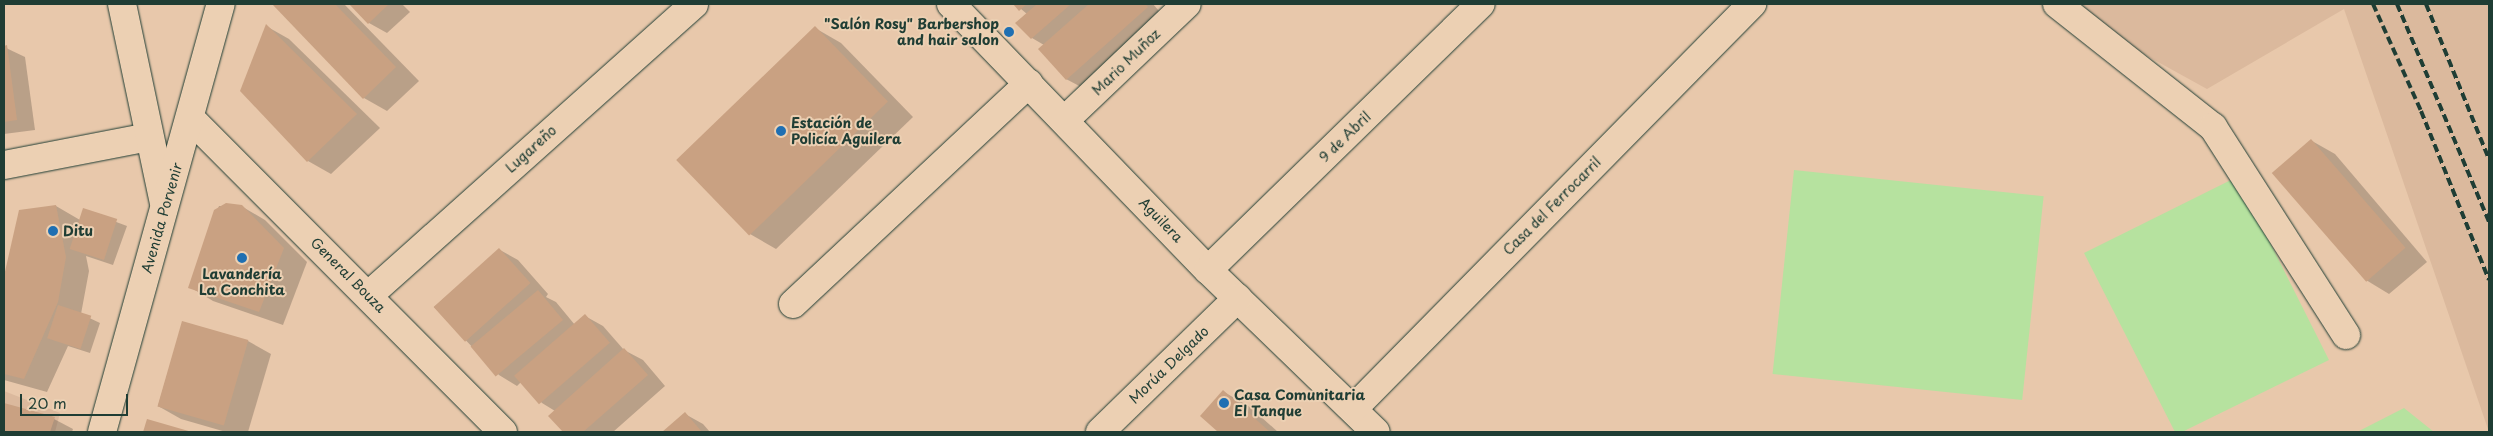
<!DOCTYPE html>
<meta charset="utf-8">
<style>
body{margin:0}
#map{position:relative;width:2493px;height:436px;overflow:hidden;background:#e8c8ab;font-family:"Playpen Sans",sans-serif}
div>[style]{position:absolute}
.built>*{inset:0;background:#dbb99d}
.green>*{inset:0;background:#b6e29f;transform-origin:0 0}
.shadow>*{inset:0;background:#0003}
.building>*{inset:0;background:#c9a182;transform-origin:0 0}
.roads{filter:drop-shadow(0 0 1px #1f3d34) drop-shadow(0 0 1px #1f3d34)}
.minor>*{height:28px;margin:-14px;padding:0 14px;transform-origin:14px;border-radius:14px;background:#ecd0b3}
.major>*{height:28px;margin:-14px;padding:0 14px;transform-origin:14px;border-radius:14px;background:#ecd0b3}
.rail>*{height:4px;margin-top:-2px;transform-origin:0;background:repeating-linear-gradient(90deg,#1f3d34 0 8px,transparent 0 12px)}
.dots>*{width:14px;height:14px;translate:-50% -50%;box-sizing:border-box;border:2px solid #ecd0b3;border-radius:50%}
span{translate:-50% -50%;white-space:nowrap;text-align:center;line-height:1.15;-webkit-text-stroke:4px #ecd0b3;paint-order:stroke}
.poi-label{font-size:14px;color:#1f3d34;font-weight:700}
.right{translate:-100% -50%;text-align:right}
.left{translate:0 -50%;text-align:left}
.street-label{font-size:14px;color:#1f3d34}
.frame{position:absolute;inset:0;border:5px solid #1f3d34;pointer-events:none}
.scale{position:absolute;left:20px;top:394px;width:108px;height:22px;box-sizing:border-box;border:2px solid #1f3d34;border-top:0;padding-left:6px;font-size:15px;line-height:18px;white-space:nowrap;color:#1f3d34;-webkit-text-stroke:4px #ecd0b3;paint-order:stroke}
</style>
<div id="map">
<div class="built">
<div style="clip-path:polygon(2081px 4px,2489px 4px,2489px 432px,2344px 9px,2207px 89px,2120px 41px)"></div>
<div style="clip-path:polygon(4px 391px,60px 413px,55px 432px,4px 432px)"></div>
</div>
<div class="green">
<div style="left:1794px;top:170px;width:251px;height:205px;rotate:6deg"></div>
<div style="clip-path:polygon(2237px 177px,2329px 360px,2182px 432px,2175px 432px,2084px 253px)"></div>
<div style="clip-path:polygon(2404px 408px,2434px 432px,2357px 432px)"></div>
</div>
<div class="shadow">
<div style="clip-path:polygon(274px 4px,344px 4px,419px 81px,387px 111px,364px 98px)"></div>
<div style="clip-path:polygon(351px 4px,402px 4px,410px 12px,387px 33px,369px 23px)"></div>
<div style="clip-path:polygon(1015px 4px,1153px 4px,1165px 18px,1085px 89px,1066px 79px,1044px 45px,1032px 38px,1027px 14px)"></div>
<div style="clip-path:polygon(266px 26px,289px 39px,380px 128px,331px 174px,308px 161px)"></div>
<div style="clip-path:polygon(815px 28px,841px 43px,913px 117px,776px 249px,750px 234px)"></div>
<div style="clip-path:polygon(4px 47px,25px 57px,35px 130px,4px 134px)"></div>
<div style="clip-path:polygon(2312px 141px,2335px 154px,2427px 262px,2389px 294px,2366px 280px,2274px 174px)"></div>
<div style="clip-path:polygon(56px 206px,80px 220px,84px 210px,127px 226px,113px 265px,86px 256px,89px 271px,81px 314px,100px 323px,90px 353px,68px 346px,47px 392px,4px 380px,4px 280px,13px 250px)"></div>
<div style="clip-path:polygon(219px 206px,241px 206px,265px 220px,307px 262px,283px 325px,213px 301px,190px 287px)"></div>
<div style="clip-path:polygon(500px 250px,518px 260px,548px 294px,546px 297px,556px 302px,575px 325px,585px 316px,603px 326px,624px 350px,643px 360px,665px 386px,613px 432px,564px 432px,550px 416px,555px 411px,542px 403px,522px 381px,517px 386px,499px 375px,434px 307px)"></div>
<div style="clip-path:polygon(183px 322px,248px 341px,271px 354px,248px 432px,226px 432px,181px 419px,158px 406px)"></div>
<div style="clip-path:polygon(1224px 392px,1250px 407px,1278px 432px,1220px 432px,1201px 416px)"></div>
<div style="clip-path:polygon(4px 404px,54px 419px,73px 429px,72px 432px,4px 432px)"></div>
<div style="clip-path:polygon(685px 414px,703px 424px,710px 432px,664px 432px)"></div>
</div>
<div class="building">
<div style="clip-path:polygon(272px 4px,335px 4px,396px 67px,363px 99px)"></div>
<div style="clip-path:polygon(349px 4px,389px 4px,368px 24px)"></div>
<div style="clip-path:polygon(1013px 4px,1027px 4px,1019px 11px)"></div>
<div style="clip-path:polygon(1037px 4px,1071px 4px,1031px 39px,1015px 23px)"></div>
<div style="clip-path:polygon(1089px 4px,1145px 4px,1148px 7px,1066px 80px,1038px 49px)"></div>
<div style="clip-path:polygon(266px 24px,357px 114px,307px 162px,240px 91px)"></div>
<div style="left:815px;top:26px;width:105px;height:193px;rotate:46deg"></div>
<div style="clip-path:polygon(7px 45px,17px 120px,4px 122px,4px 46px)"></div>
<div style="left:2311px;top:139px;width:144px;height:52px;rotate:49deg"></div>
<div style="clip-path:polygon(226px 203px,242px 205px,284px 248px,259px 312px,188px 288px,214px 210px)"></div>
<div style="clip-path:polygon(56px 205px,66px 257px,58px 302px,24px 379px,4px 374px,4px 276px,19px 210px)"></div>
<div style="left:83px;top:208px;width:36px;height:43px;rotate:18deg"></div>
<div style="left:499px;top:248px;width:47px;height:88px;rotate:48deg"></div>
<div style="left:538px;top:290px;width:39px;height:88px;rotate:50deg"></div>
<div style="left:58px;top:305px;width:35px;height:35px;rotate:18deg"></div>
<div style="left:585px;top:314px;width:38px;height:94px;rotate:49deg"></div>
<div style="left:182px;top:321px;width:69px;height:89px;rotate:16deg"></div>
<div style="clip-path:polygon(624px 348px,648px 375px,583px 432px,563px 432px,548px 416px)"></div>
<div style="clip-path:polygon(1223px 390px,1270px 432px,1218px 432px,1200px 416px)"></div>
<div style="clip-path:polygon(4px 403px,55px 417px,50px 432px,4px 432px)"></div>
<div style="clip-path:polygon(685px 412px,702px 432px,662px 432px)"></div>
<div style="clip-path:polygon(147px 419px,192px 432px,143px 432px)"></div>
</div>
<div class="roads">
<div class="minor">
<div style="left:951px;top:4px;width:370px;rotate:46deg"></div>
<div style="left:1208px;top:270px;width:233px;rotate:44deg"></div>
<div style="left:2057px;top:4px;width:199px;rotate:38.3deg"></div>
<div style="left:2213px;top:127px;width:247px;rotate:57.4deg"></div>
<div style="left:191px;top:119px;width:442px;rotate:45.1deg"></div>
<div style="left:1065px;top:120px;width:168px;rotate:-43.6deg"></div>
<div style="left:4px;top:165px;width:148px;rotate:-10.9deg"></div>
<div style="left:1208px;top:270px;width:381px;rotate:-44.3deg"></div>
<div style="left:369px;top:295px;width:436px;rotate:-41.8deg"></div>
<div style="left:793px;top:304px;width:323px;rotate:-43.1deg"></div>
<div style="left:1353px;top:409px;width:569px;rotate:-45.43deg"></div>
<div style="left:1100px;top:432px;width:192px;rotate:-44.2deg"></div>
</div>
<div class="major">
<div style="left:122px;top:4px;width:204px;rotate:78.1deg"></div>
<div style="left:102px;top:432px;width:444px;rotate:-74.5deg"></div>
</div>
</div>
<div class="rail">
<div style="left:2373px;top:4px;width:117px;rotate:65.8deg"></div>
<div style="left:2421px;top:111px;width:182px;rotate:68.1deg"></div>
<div style="left:2397px;top:4px;width:237px;rotate:67.1deg"></div>
<div style="left:2426px;top:4px;width:167px;rotate:67.9deg"></div>
</div>
<div class="dots">
<div style="left:1009px;top:32px;background:#1f6fb2"></div>
<div style="left:781px;top:131px;background:#1f6fb2"></div>
<div style="left:53px;top:231px;background:#1f6fb2"></div>
<div style="left:242px;top:258px;background:#1f6fb2"></div>
<div style="left:1224px;top:403px;background:#1f6fb2"></div>
</div>
<div class="poi-label">
<span class="right" style="left:999px;top:32px">"Salón Rosy" Barbershop<br>and hair salon</span>
<span class="left" style="left:791px;top:131px">Estación de<br>Policía Aguilera</span>
<span class="left" style="left:63px;top:231px">Ditu</span>
<span style="left:242px;top:282px">Lavandería<br>La Conchita</span>
<span class="left" style="left:1234px;top:403px">Casa Comunitaria<br>El Tanque</span>
</div>
<div class="street-label">
<span style="left:1126px;top:62px;rotate:-44deg">Mario Muñoz</span>
<span style="left:1345px;top:137px;rotate:-44deg">9 de Abril</span>
<span style="left:531px;top:149px;rotate:-42deg">Lugareño</span>
<span style="left:1552px;top:206px;rotate:-45deg">Casa del Ferrocarril</span>
<span style="left:162px;top:218px;rotate:-74deg">Avenida Porvenir</span>
<span style="left:1161px;top:220px;rotate:46deg">Aguilera</span>
<span style="left:348px;top:275px;rotate:45deg">General Bouza</span>
<span style="left:1169px;top:365px;rotate:-44deg">Morúa Delgado</span>
</div>
<div class="frame"></div>
<div class="scale">20 m</div>
</div>
